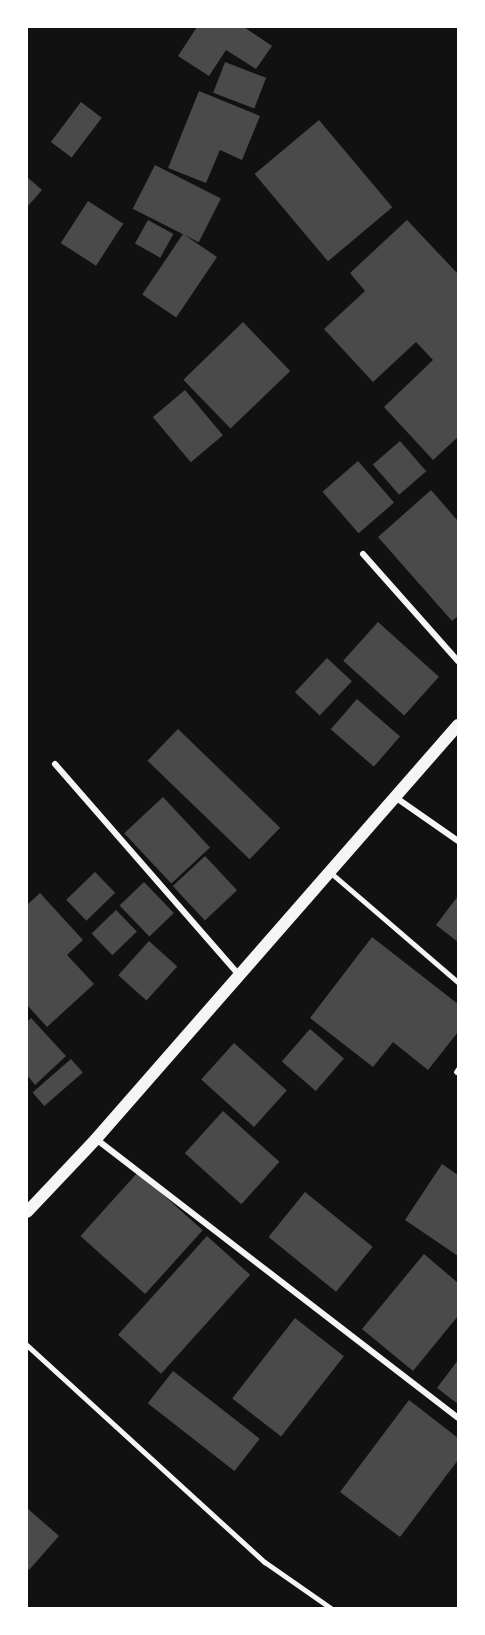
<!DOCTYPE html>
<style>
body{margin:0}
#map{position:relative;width:485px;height:1635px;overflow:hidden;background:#111;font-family:"PT Sans Narrow",sans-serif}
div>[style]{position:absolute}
.building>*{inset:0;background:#4a4a4a;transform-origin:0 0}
.service>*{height:4.5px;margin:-2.25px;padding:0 2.25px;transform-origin:2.25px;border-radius:2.25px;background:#f5f5f5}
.minor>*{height:6px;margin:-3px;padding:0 3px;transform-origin:3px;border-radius:3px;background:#f5f5f5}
.secondary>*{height:12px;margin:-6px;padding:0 6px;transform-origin:6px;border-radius:6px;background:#f5f5f5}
span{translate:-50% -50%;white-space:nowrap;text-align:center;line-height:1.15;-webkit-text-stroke:6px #fff;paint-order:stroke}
.frame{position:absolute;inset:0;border:28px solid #fff;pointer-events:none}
</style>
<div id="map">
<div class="building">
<div style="clip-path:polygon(197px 27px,244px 27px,272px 46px,256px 69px,226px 50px,209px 76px,178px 56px)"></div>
<div style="left:225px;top:62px;width:44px;height:33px;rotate:21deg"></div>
<div style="clip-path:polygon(199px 91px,260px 116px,242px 160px,220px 150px,206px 183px,168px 168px)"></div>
<div style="left:81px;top:102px;width:26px;height:50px;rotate:37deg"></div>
<div style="left:319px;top:120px;width:114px;height:84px;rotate:50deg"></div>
<div style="left:155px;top:165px;width:74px;height:49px;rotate:27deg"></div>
<div style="clip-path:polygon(27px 177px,42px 190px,27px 207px)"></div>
<div style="left:88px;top:201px;width:42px;height:50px;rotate:33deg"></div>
<div style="left:148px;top:220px;width:29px;height:27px;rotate:29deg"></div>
<div style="clip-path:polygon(407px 220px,458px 274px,458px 437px,433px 460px,384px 407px,433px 360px,416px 342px,373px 382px,324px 329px,365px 291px,350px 273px)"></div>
<div style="left:183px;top:234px;width:41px;height:73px;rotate:34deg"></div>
<div style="left:243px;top:322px;width:68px;height:83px;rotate:46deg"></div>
<div style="left:185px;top:390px;width:59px;height:42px;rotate:50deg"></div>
<div style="left:400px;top:441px;width:40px;height:36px;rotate:49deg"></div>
<div style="left:358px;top:461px;width:55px;height:47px;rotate:49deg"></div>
<div style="clip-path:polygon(431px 490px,458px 521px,458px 616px,452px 621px,378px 537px)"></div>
<div style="left:378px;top:622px;width:82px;height:52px;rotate:42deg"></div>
<div style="left:327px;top:658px;width:34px;height:47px;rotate:43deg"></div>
<div style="left:357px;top:699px;width:57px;height:40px;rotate:41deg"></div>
<div style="left:178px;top:729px;width:142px;height:44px;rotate:44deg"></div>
<div style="left:163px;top:797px;width:69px;height:53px;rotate:47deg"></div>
<div style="left:205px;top:856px;width:47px;height:44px;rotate:47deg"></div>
<div style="left:95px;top:872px;width:29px;height:40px;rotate:46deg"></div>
<div style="left:144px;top:882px;width:43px;height:34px;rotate:46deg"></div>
<div style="clip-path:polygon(40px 893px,83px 940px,67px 955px,94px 984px,47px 1027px,27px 1005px,27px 905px)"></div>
<div style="clip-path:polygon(458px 896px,458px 942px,436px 925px)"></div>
<div style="left:116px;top:910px;width:30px;height:34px;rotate:46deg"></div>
<div style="clip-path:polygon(372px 937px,458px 1004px,458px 1032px,428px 1070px,393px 1042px,373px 1067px,310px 1018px)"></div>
<div style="left:149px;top:941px;width:38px;height:46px;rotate:42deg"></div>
<div style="clip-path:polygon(31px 1018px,66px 1056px,35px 1085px,27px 1075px,27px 1022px)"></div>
<div style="left:310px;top:1029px;width:45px;height:43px;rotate:41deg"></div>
<div style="left:234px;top:1043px;width:71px;height:49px;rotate:42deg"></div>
<div style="left:71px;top:1059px;width:18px;height:51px;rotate:49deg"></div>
<div style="left:223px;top:1111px;width:76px;height:57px;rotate:42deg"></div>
<div style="clip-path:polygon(442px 1164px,458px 1175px,458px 1256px,405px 1220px)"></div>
<div style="left:138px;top:1172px;width:87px;height:86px;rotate:42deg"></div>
<div style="left:305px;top:1192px;width:87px;height:58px;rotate:39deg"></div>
<div style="left:207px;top:1236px;width:58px;height:133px;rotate:42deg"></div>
<div style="clip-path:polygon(424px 1254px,458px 1283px,458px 1316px,413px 1371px,362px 1329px)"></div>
<div style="left:295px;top:1318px;width:62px;height:102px;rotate:38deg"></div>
<div style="clip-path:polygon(458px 1360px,458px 1404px,437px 1388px)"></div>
<div style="left:173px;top:1371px;width:110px;height:41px;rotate:38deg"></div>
<div style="clip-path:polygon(409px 1400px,458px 1438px,458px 1460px,400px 1537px,340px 1492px)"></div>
<div style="clip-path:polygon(27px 1508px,59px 1536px,29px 1570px,27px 1568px)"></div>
</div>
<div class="service">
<div style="left:330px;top:872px;width:169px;rotate:40.7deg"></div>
<div style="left:456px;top:1072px;width:4px;rotate:-56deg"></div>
<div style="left:27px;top:1345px;width:322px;rotate:42.4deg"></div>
<div style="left:265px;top:1562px;width:80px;rotate:34.9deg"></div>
</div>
<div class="minor">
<div style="left:363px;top:554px;width:143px;rotate:48.4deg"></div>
<div style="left:55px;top:764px;width:280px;rotate:48.9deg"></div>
<div style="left:395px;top:797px;width:77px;rotate:34.9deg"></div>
<div style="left:96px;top:1139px;width:457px;rotate:37.6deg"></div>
</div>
<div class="secondary">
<div style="left:27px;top:1212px;width:100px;rotate:-46.6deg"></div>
<div style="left:96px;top:1139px;width:550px;rotate:-48.83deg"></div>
</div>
<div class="frame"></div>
</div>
